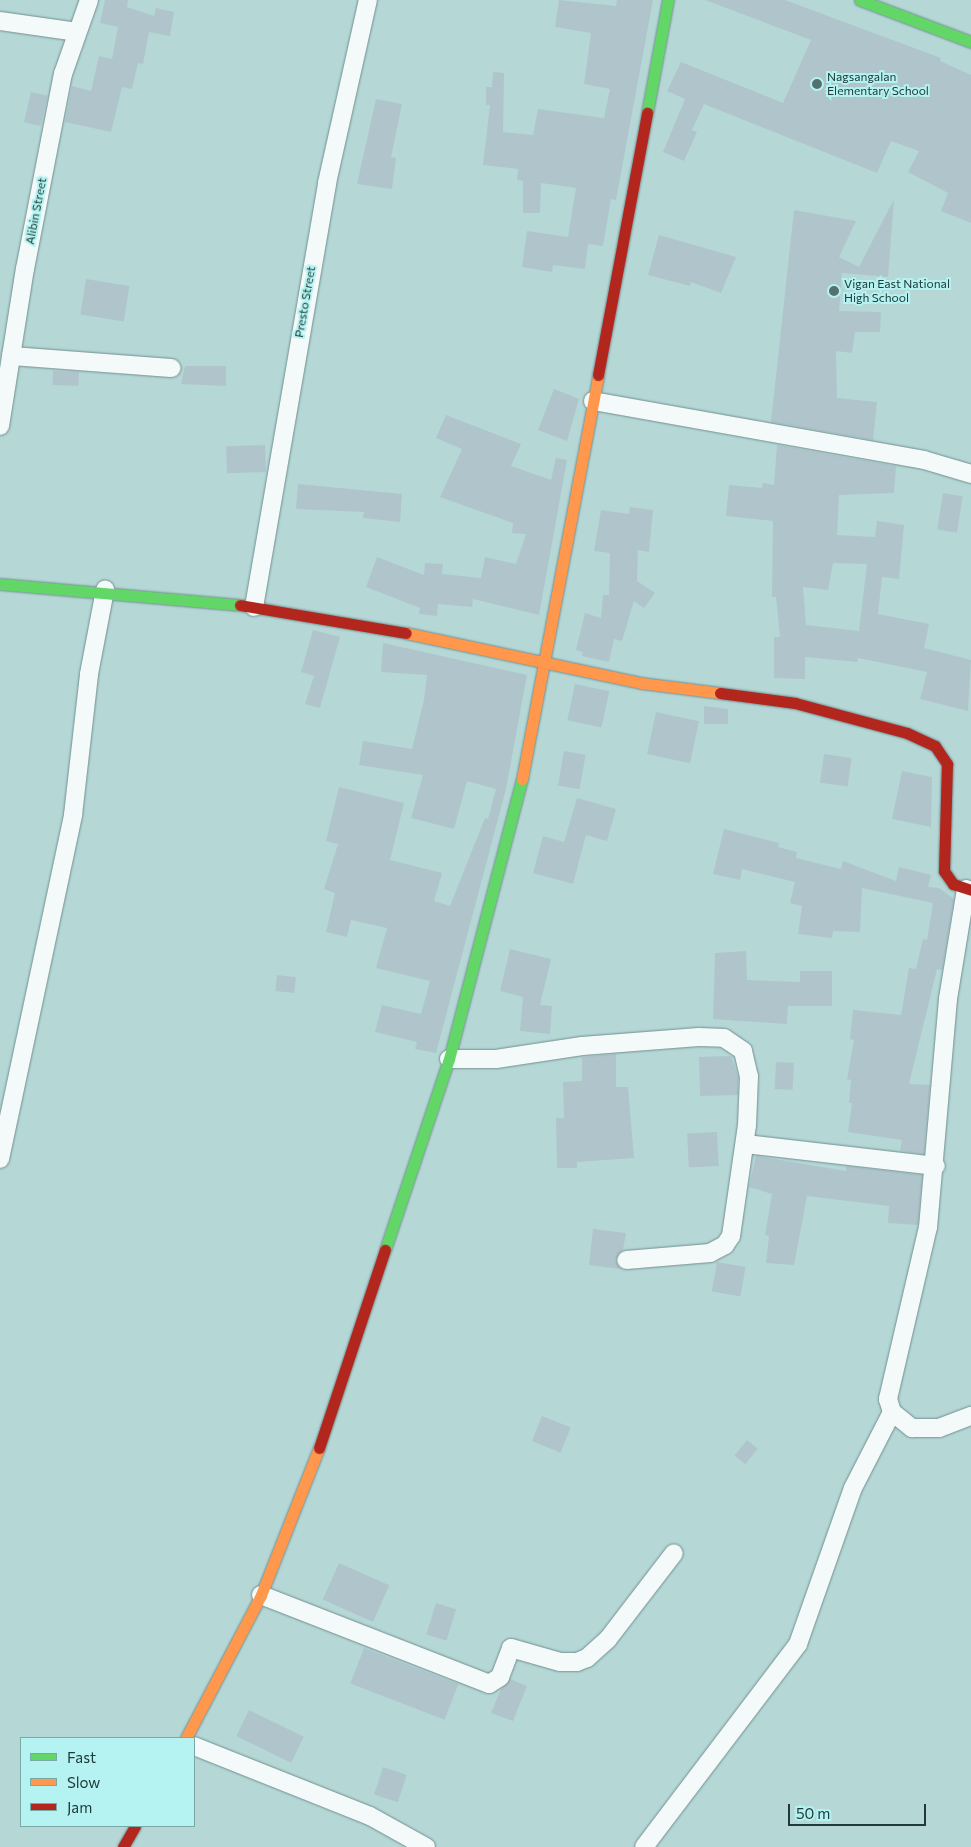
<!DOCTYPE html>
<style>
body{margin:0}
#map{position:relative;width:971px;height:1847px;overflow:hidden;background:#b5d8d7;font-family:Commissioner,sans-serif}
div>[style]{position:absolute}
.building>*{inset:0;background:#afc5cb;transform-origin:0 0}
.roads{filter:drop-shadow(0 0 1px #748f8f) drop-shadow(0 0 1px #748f8f)}
.street>*{height:18px;margin:-9px;padding:0 9px;transform-origin:9px;border-radius:9px;background:#f4f9f9}
.fast>*{height:11px;margin:-5.5px;padding:0 5.5px;transform-origin:5.5px;border-radius:5.5px;background:#63d668}
.slow>*{height:11px;margin:-5.5px;padding:0 5.5px;transform-origin:5.5px;border-radius:5.5px;background:#ff974d}
.jam>*{height:11px;margin:-5.5px;padding:0 5.5px;transform-origin:5.5px;border-radius:5.5px;background:#b3261e}
.dots>*{width:14px;height:14px;translate:-50% -50%;box-sizing:border-box;border:2px solid #b4f3f1;border-radius:50%}
span{translate:-50% -50%;white-space:nowrap;text-align:center;line-height:1.15;-webkit-text-stroke:4px #b4f3f1;paint-order:stroke}
.poi-label{font-size:12px;color:#203a39}
.left{translate:0 -50%;text-align:left}
.street-label{font-size:12px;color:#203a39}
.legend{position:absolute;left:20px;top:1737px;width:175px;height:90px;box-sizing:border-box;background:#b4f3f1;border:1px solid #79a9a7;margin:0;padding:6px 9px;list-style:none;font-size:15px;color:#203a39}
.legend li{display:flex;align-items:center;gap:10px;height:25px}
.legend b{width:25px;border:1px solid #79a9a7}
.scale{position:absolute;left:788px;top:1804px;width:138px;height:22px;box-sizing:border-box;border:2px solid #203a39;border-top:0;padding-left:6px;font-size:15px;line-height:18px;white-space:nowrap;color:#203a39;-webkit-text-stroke:4px #b4f3f1;paint-order:stroke}
</style>
<div id="map">
<div class="building">
<div style="clip-path:polygon(105px 0,128px 0,127px 7px,154px 16px,156px 8px,174px 12px,170px 36px,149px 32px,143px 64px,138px 63px,132px 89px,122px 87px,111px 132px,65px 122px,72px 86px,91px 91px,99px 56px,112px 59px,118px 27px,100px 23px)"></div>
<div style="clip-path:polygon(559px 0,616px 6px,617px 0,653px 0,616px 200px,611px 199px,603px 246px,588px 244px,585px 269px,553px 265px,552px 272px,522px 267px,527px 231px,568px 237px,576px 188px,541px 183px,540px 213px,523px 213px,523px 181px,517px 180px,518px 169px,483px 165px,490px 105px,486px 105px,486px 87px,492px 87px,493px 72px,504px 73px,503px 132px,533px 135px,538px 109px,604px 118px,610px 89px,584px 84px,591px 33px,555px 27px)"></div>
<div style="clip-path:polygon(705px 0,785px 0,941px 58px,940px 61px,971px 75px,971px 223px,941px 211px,948px 193px,908px 172px,919px 151px,891px 141px,877px 173px,704px 104px,692px 130px,697px 132px,684px 161px,663px 152px,685px 99px,667px 91px,681px 62px,783px 103px,811px 40px)"></div>
<div style="left:31px;top:92px;width:17px;height:31px;rotate:13deg"></div>
<div style="clip-path:polygon(376px 99px,402px 104px,391px 157px,396px 158px,392px 189px,357px 184px)"></div>
<div style="clip-path:polygon(894px 199px,888px 277px,842px 273px,839px 311px,881px 312px,880px 332px,855px 332px,852px 353px,836px 351px,837px 398px,877px 402px,873px 440px,771px 422px,794px 210px,856px 221px,839px 257px,859px 267px)"></div>
<div style="clip-path:polygon(659px 235px,736px 257px,721px 293px,691px 282px,690px 286px,648px 275px)"></div>
<div style="left:86px;top:279px;width:44px;height:36px;rotate:9deg"></div>
<div style="clip-path:polygon(185px 366px,226px 366px,226px 386px,181px 384px)"></div>
<div style="left:53px;top:371px;width:26px;height:14px;rotate:2deg"></div>
<div style="clip-path:polygon(554px 389px,579px 399px,567px 441px,538px 430px)"></div>
<div style="clip-path:polygon(446px 415px,521px 444px,511px 466px,551px 480px,556px 458px,567px 460px,539px 615px,473px 599px,472px 607px,438px 604px,437px 616px,419px 614px,420px 608px,366px 587px,377px 557px,424px 575px,425px 563px,443px 564px,442px 574px,481px 578px,485px 557px,516px 564px,526px 534px,512px 533px,513px 523px,440px 497px,462px 449px,436px 438px)"></div>
<div style="left:265px;top:445px;width:27px;height:39px;rotate:88deg"></div>
<div style="clip-path:polygon(evenodd,777px 445px,896px 466px,894px 493px,839px 495px,837px 535px,875px 537px,877px 521px,904px 525px,899px 579px,882px 577px,878px 614px,929px 624px,924px 648px,971px 660px,968px 711px,920px 699px,927px 672px,858px 658px,857px 662px,805px 657px,805px 679px,774px 678px,774px 637px,780px 637px,776px 597px,772px 597px,773px 521px,726px 516px,729px 485px,762px 488px,763px 483px,774px 485px,777px 445px,833px 563px,867px 564px,859px 631px,806px 625px,803px 587px,828px 590px,833px 563px)"></div>
<div style="clip-path:polygon(298px 484px,402px 494px,400px 522px,363px 518px,364px 512px,296px 509px)"></div>
<div style="left:943px;top:493px;width:20px;height:37px;rotate:9deg"></div>
<div style="clip-path:polygon(630px 507px,653px 510px,649px 552px,638px 550px,637px 581px,655px 593px,644px 608px,634px 601px,622px 641px,614px 639px,609px 662px,582px 656px,583px 652px,576px 650px,585px 613px,601px 618px,603px 595px,609px 595px,610px 553px,594px 551px,601px 510px,629px 514px)"></div>
<div style="clip-path:polygon(313px 630px,340px 637px,320px 708px,305px 704px,314px 676px,301px 672px)"></div>
<div style="clip-path:polygon(383px 643px,527px 675px,506px 789px,436px 1053px,415px 1049px,417px 1042px,375px 1032px,382px 1005px,421px 1014px,430px 981px,376px 968px,387px 928px,351px 920px,347px 937px,326px 932px,335px 893px,324px 889px,338px 844px,326px 841px,339px 787px,404px 803px,390px 860px,442px 873px,434px 901px,450px 906px,485px 818px,488px 819px,496px 789px,467px 781px,454px 829px,411px 818px,423px 775px,359px 765px,363px 741px,412px 749px,424px 700px,427px 675px,381px 672px)"></div>
<div style="left:575px;top:684px;width:35px;height:37px;rotate:12deg"></div>
<div style="clip-path:polygon(704px 706px,728px 709px,728px 724px,704px 724px)"></div>
<div style="left:656px;top:712px;width:44px;height:43px;rotate:12deg"></div>
<div style="left:564px;top:751px;width:22px;height:35px;rotate:10deg"></div>
<div style="left:824px;top:754px;width:28px;height:29px;rotate:8deg"></div>
<div style="clip-path:polygon(902px 771px,932px 777px,931px 827px,892px 819px)"></div>
<div style="clip-path:polygon(577px 798px,616px 809px,607px 841px,586px 835px,573px 884px,533px 873px,543px 836px,564px 842px)"></div>
<div style="clip-path:polygon(724px 829px,779px 843px,778px 847px,797px 852px,796px 858px,841px 869px,843px 861px,896px 881px,899px 867px,931px 875px,928px 887px,939px 888px,954px 899px,942px 970px,937px 969px,909px 1084px,930px 1085px,924px 1154px,900px 1151px,902px 1140px,848px 1132px,852px 1103px,849px 1103px,851px 1080px,847px 1079px,854px 1040px,850px 1039px,853px 1010px,901px 1015px,909px 968px,916px 969px,923px 939px,927px 940px,933px 903px,862px 888px,860px 932px,833px 931px,832px 938px,798px 934px,802px 906px,790px 903px,795px 882px,742px 869px,740px 880px,713px 874px)"></div>
<div style="clip-path:polygon(510px 949px,551px 959px,540px 1005px,552px 1006px,550px 1034px,520px 1031px,523px 997px,500px 991px)"></div>
<div style="clip-path:polygon(746px 951px,747px 980px,800px 982px,800px 971px,832px 971px,832px 1006px,788px 1006px,787px 1024px,713px 1019px,715px 953px)"></div>
<div style="left:277px;top:975px;width:19px;height:16px;rotate:6deg"></div>
<div style="clip-path:polygon(616px 1054px,616px 1087px,628px 1087px,634px 1158px,577px 1162px,577px 1168px,557px 1168px,556px 1118px,564px 1118px,563px 1082px,582px 1081px,582px 1057px)"></div>
<div style="clip-path:polygon(731px 1056px,738px 1077px,738px 1095px,700px 1096px,699px 1057px)"></div>
<div style="left:776px;top:1062px;width:18px;height:27px;rotate:3deg"></div>
<div style="left:717px;top:1132px;width:34px;height:30px;rotate:87deg"></div>
<div style="clip-path:polygon(756px 1156px,846px 1171px,846px 1166px,922px 1175px,918px 1225px,888px 1223px,889px 1206px,807px 1196px,794px 1265px,766px 1263px,769px 1236px,765px 1235px,772px 1194px,749px 1187px)"></div>
<div style="clip-path:polygon(593px 1229px,626px 1233px,623px 1250px,615px 1260px,621px 1269px,589px 1265px)"></div>
<div style="left:717px;top:1262px;width:29px;height:30px;rotate:10deg"></div>
<div style="left:542px;top:1416px;width:31px;height:27px;rotate:22deg"></div>
<div style="left:747px;top:1440px;width:14px;height:20px;rotate:39deg"></div>
<div style="left:339px;top:1563px;width:55px;height:40px;rotate:24deg"></div>
<div style="left:436px;top:1603px;width:21px;height:33px;rotate:17deg"></div>
<div style="left:364px;top:1648px;width:101px;height:38px;rotate:21deg"></div>
<div style="clip-path:polygon(510px 1679px,527px 1686px,513px 1721px,491px 1713px,501px 1689px)"></div>
<div style="left:249px;top:1710px;width:61px;height:29px;rotate:26deg"></div>
<div style="left:383px;top:1767px;width:25px;height:29px;rotate:18deg"></div>
</div>
<div class="roads">
<div class="street">
<div style="left:0;top:21px;width:78px;rotate:8.1deg"></div>
<div style="left:11px;top:356px;width:161px;rotate:4.3deg"></div>
<div style="left:593px;top:401px;width:336px;rotate:10.1deg"></div>
<div style="left:924px;top:460px;width:49px;rotate:16.6deg"></div>
<div style="left:0;top:426px;width:159px;rotate:-81deg"></div>
<div style="left:25px;top:269px;width:199px;rotate:-79deg"></div>
<div style="left:63px;top:74px;width:78px;rotate:-70.6deg"></div>
<div style="left:254px;top:607px;width:430px;rotate:-80.2deg"></div>
<div style="left:327px;top:183px;width:188px;rotate:-77.4deg"></div>
<div style="left:966px;top:889px;width:111px;rotate:99.3deg"></div>
<div style="left:948px;top:999px;width:229px;rotate:95deg"></div>
<div style="left:928px;top:1227px;width:177px;rotate:103.1deg"></div>
<div style="left:888px;top:1399px;width:14px;rotate:73deg"></div>
<div style="left:892px;top:1412px;width:26px;rotate:39deg"></div>
<div style="left:912px;top:1428px;width:27px"></div>
<div style="left:939px;top:1428px;width:34px;rotate:-21deg"></div>
<div style="left:449px;top:1059px;width:47px"></div>
<div style="left:496px;top:1059px;width:87px;rotate:-8.6deg"></div>
<div style="left:582px;top:1046px;width:117px;rotate:-4.4deg"></div>
<div style="left:699px;top:1037px;width:25px;rotate:2deg"></div>
<div style="left:724px;top:1038px;width:23px;rotate:34deg"></div>
<div style="left:743px;top:1051px;width:26px;rotate:77deg"></div>
<div style="left:749px;top:1076px;width:49px;rotate:92.3deg"></div>
<div style="left:747px;top:1125px;width:112px;rotate:98.2deg"></div>
<div style="left:731px;top:1236px;width:11px;rotate:124deg"></div>
<div style="left:725px;top:1245px;width:17px;rotate:152deg"></div>
<div style="left:710px;top:1253px;width:84px;rotate:175.2deg"></div>
<div style="left:746px;top:1144px;width:191px;rotate:6.6deg"></div>
<div style="left:0;top:1159px;width:352px;rotate:-78deg"></div>
<div style="left:73px;top:815px;width:142px;rotate:-83.5deg"></div>
<div style="left:89px;top:674px;width:86px;rotate:-79.2deg"></div>
<div style="left:261px;top:1595px;width:245px;rotate:21.3deg"></div>
<div style="left:489px;top:1684px;width:13px;rotate:-32deg"></div>
<div style="left:500px;top:1677px;width:31px;rotate:-69deg"></div>
<div style="left:511px;top:1648px;width:51px;rotate:15.9deg"></div>
<div style="left:560px;top:1662px;width:17px"></div>
<div style="left:577px;top:1662px;width:11px;rotate:-22deg"></div>
<div style="left:587px;top:1658px;width:28px;rotate:-42deg"></div>
<div style="left:608px;top:1639px;width:108px;rotate:-52.5deg"></div>
<div style="left:194px;top:1746px;width:189px;rotate:21.7deg"></div>
<div style="left:370px;top:1816px;width:64px;rotate:29deg"></div>
<div style="left:644px;top:1847px;width:255px;rotate:-52.8deg"></div>
<div style="left:798px;top:1644px;width:165px;rotate:-70.6deg"></div>
<div style="left:853px;top:1488px;width:85px;rotate:-62.8deg"></div>
</div>
<div class="fast">
<div style="left:860px;top:0;width:119px;rotate:20.7deg"></div>
<div style="left:647px;top:113px;width:115px;rotate:-79.5deg"></div>
<div style="left:0;top:584px;width:241px;rotate:5deg"></div>
<div style="left:385px;top:1250px;width:201px;rotate:-71.5deg"></div>
<div style="left:449px;top:1059px;width:289px;rotate:-75.4deg"></div>
</div>
<div class="slow">
<div style="left:406px;top:633px;width:240px;rotate:12deg"></div>
<div style="left:641px;top:683px;width:80px;rotate:7.2deg"></div>
<div style="left:522px;top:779px;width:411px;rotate:-79.3deg"></div>
<div style="left:186px;top:1738px;width:161px;rotate:-62.3deg"></div>
<div style="left:261px;top:1595px;width:158px;rotate:-68.5deg"></div>
</div>
<div class="jam">
<div style="left:598px;top:375px;width:267px;rotate:-79.4deg"></div>
<div style="left:240px;top:605px;width:168px;rotate:9.6deg"></div>
<div style="left:720px;top:693px;width:76px;rotate:7.6deg"></div>
<div style="left:795px;top:703px;width:116px;rotate:15deg"></div>
<div style="left:907px;top:733px;width:31px;rotate:25deg"></div>
<div style="left:935px;top:746px;width:22px;rotate:56deg"></div>
<div style="left:947px;top:764px;width:107px;rotate:91.6deg"></div>
<div style="left:944px;top:871px;width:16px;rotate:55deg"></div>
<div style="left:953px;top:884px;width:19px;rotate:18deg"></div>
<div style="left:319px;top:1448px;width:209px;rotate:-71.6deg"></div>
<div style="left:123px;top:1847px;width:24px;rotate:-60deg"></div>
</div>
</div>
<div class="dots">
<div style="left:817px;top:84px;background:#547170"></div>
<div style="left:834px;top:291px;background:#547170"></div>
</div>
<div class="poi-label">
<span class="left" style="left:827px;top:84px">Nagsangalan<br>Elementary School</span>
<span class="left" style="left:844px;top:291px">Vigan East National<br>High School</span>
</div>
<div class="street-label">
<span style="left:36px;top:211px;rotate:-79deg">Alibin Street</span>
<span style="left:305px;top:302px;rotate:-80deg">Presto Street</span>
</div>
<ul class="legend">
<li><b style="height:6px;background:#63d668"></b>Fast</li>
<li><b style="height:6px;background:#ff974d"></b>Slow</li>
<li><b style="height:6px;background:#b3261e"></b>Jam</li>
</ul>
<div class="scale">50 m</div>
</div>
